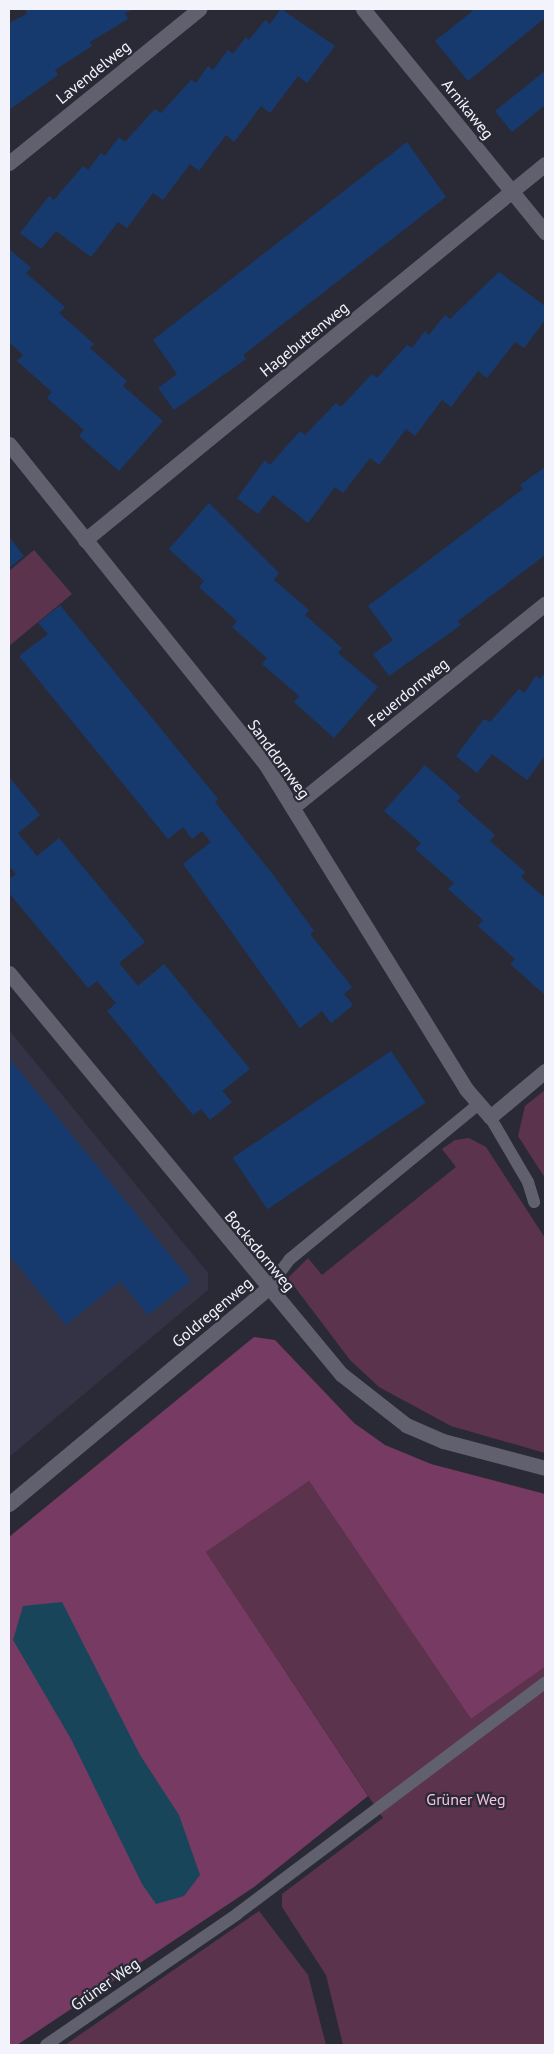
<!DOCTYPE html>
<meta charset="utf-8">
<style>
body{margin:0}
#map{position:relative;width:554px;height:2054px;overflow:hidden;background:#2a2a36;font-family:"PT Sans",sans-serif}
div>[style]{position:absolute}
.built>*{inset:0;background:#343345}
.green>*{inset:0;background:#5c334d}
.forest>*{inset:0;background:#773a62}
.water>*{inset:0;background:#184559}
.building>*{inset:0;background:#173a6e;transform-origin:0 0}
.lane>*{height:12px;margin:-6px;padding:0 6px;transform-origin:6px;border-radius:6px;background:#60606e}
.street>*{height:15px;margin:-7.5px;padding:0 7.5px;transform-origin:7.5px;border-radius:7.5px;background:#60606e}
span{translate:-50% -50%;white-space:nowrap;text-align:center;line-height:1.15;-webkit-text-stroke:4.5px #2a2a36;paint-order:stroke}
.street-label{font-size:16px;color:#f3f3fb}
.park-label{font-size:16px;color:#f8c0e2}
.frame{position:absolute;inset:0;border:10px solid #f3f3fb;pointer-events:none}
</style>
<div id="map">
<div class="built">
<div style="clip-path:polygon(9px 1030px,208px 1273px,208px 1290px,9px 1457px)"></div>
</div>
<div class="green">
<div style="clip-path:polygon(34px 550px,72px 594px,9px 646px,9px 571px)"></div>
<div style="clip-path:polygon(545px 1090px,545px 1178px,518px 1136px,525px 1106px)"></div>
<div style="clip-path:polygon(469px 1138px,486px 1147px,545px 1238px,545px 1453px,451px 1426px,379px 1387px,350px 1360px,288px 1278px,308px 1258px,322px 1275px,456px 1167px,442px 1149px,455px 1140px)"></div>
<div style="clip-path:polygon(309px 1481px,471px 1719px,545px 1667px,545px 2045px,343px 2045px,326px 1975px,282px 1907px,282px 1894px,383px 1818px,206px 1552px)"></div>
<div style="clip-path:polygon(259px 1911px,308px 1975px,326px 2045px,65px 2045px)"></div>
</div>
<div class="forest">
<div style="clip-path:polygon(254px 1337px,275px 1340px,354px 1423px,385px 1445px,431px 1464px,545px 1494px,545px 1667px,471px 1719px,309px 1481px,206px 1552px,368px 1796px,254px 1887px,17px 2045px,9px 2045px,9px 1537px)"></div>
</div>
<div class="water">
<div style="clip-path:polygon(62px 1602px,140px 1755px,179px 1815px,200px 1875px,184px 1896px,156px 1904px,142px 1884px,71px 1739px,13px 1640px,23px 1606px)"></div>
</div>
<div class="building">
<div style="clip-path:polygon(25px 9px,134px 9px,125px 13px,128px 19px,90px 42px,92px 46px,55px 70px,58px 75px,9px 110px,9px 23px,27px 14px)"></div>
<div style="clip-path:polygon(281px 9px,335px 46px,307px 83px,298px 76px,270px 113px,261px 106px,234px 142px,226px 135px,199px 171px,190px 164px,163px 200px,153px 193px,127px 228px,118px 222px,91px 257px,56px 231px,41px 249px,20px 233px,49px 196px,54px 200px,83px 166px,88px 170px,101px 153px,105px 156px,119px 137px,125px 142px,155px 109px,161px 113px,191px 80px,196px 83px,208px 66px,213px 70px,228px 50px,233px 54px,246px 37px,249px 40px,265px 20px,270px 24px)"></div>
<div style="clip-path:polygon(475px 9px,545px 9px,545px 18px,468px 81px,435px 41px)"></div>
<div style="clip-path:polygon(545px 71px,545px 105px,512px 132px,495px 111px)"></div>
<div style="clip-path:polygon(407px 142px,446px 197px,243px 355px,246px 359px,174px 410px,158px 388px,177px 374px,153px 340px)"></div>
<div style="clip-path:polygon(9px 249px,31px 268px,26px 273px,65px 307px,59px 313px,94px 344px,90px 348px,127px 381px,123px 386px,163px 421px,119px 471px,79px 436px,84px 430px,47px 398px,52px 392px,17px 361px,23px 355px,9px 342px)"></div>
<div style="clip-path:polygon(499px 272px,545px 306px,545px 320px,524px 348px,515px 342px,487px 378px,478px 371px,451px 407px,442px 400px,415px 436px,406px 429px,379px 465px,370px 458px,343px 493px,335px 487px,308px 523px,273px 495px,258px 514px,237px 498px,265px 460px,270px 465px,300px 431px,305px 435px,336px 403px,341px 407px,372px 374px,377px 378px,407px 345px,412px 348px,425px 331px,429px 335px,445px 315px,450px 319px)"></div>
<div style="clip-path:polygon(545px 467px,545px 555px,458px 621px,461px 625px,389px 676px,373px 654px,393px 640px,368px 606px,523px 489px,520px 485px)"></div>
<div style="clip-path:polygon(209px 503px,279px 573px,274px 580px,309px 610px,305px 615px,342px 648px,338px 653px,378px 687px,334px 738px,294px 702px,299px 696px,262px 664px,267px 658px,232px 627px,237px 621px,199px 587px,204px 581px,169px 549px)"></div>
<div style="clip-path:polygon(9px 537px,24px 556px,9px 568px)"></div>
<div style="clip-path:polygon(60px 605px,218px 799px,215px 802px,274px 876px,314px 931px,310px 934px,352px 987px,344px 994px,353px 1005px,331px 1023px,322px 1011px,300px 1028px,183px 864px,211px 842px,202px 831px,192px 839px,183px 827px,168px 839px,19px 656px,48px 634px,38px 623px)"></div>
<div style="clip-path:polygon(545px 673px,545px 756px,527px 780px,492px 754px,477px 773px,456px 756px,484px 719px,490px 722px,519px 689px,524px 693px,536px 676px,540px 679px)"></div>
<div style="clip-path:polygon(425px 765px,461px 797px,457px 801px,495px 835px,490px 841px,525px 872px,521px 877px,545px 898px,545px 995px,510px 964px,515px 959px,478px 926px,483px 920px,448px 889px,454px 883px,415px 849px,421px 843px,384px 811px)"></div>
<div style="clip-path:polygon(9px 777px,40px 815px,18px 833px,37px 856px,59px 838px,145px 942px,119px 963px,128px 974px,138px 986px,164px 964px,250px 1069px,222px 1091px,232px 1102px,210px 1120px,201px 1109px,193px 1115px,107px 1011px,116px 1003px,97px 981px,88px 988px,9px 893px,9px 879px,16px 874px,9px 866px)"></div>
<div style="left:391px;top:1051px;width:62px;height:191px;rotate:56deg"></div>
<div style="clip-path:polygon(9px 1058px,191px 1281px,148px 1315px,120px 1281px,66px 1325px,9px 1255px)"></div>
</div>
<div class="lane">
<div style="left:490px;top:1117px;width:75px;rotate:59.7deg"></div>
<div style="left:528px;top:1182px;width:21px;rotate:73deg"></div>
<div style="left:268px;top:1288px;width:36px;rotate:-53deg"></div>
<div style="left:290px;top:1259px;width:244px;rotate:-39.4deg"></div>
<div style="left:46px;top:2045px;width:232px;rotate:-34.4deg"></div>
<div style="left:237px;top:1914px;width:385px;rotate:-36.9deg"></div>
</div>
<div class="street">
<div style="left:363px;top:9px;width:288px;rotate:50.8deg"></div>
<div style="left:9px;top:163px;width:245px;rotate:-39deg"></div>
<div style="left:9px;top:444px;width:411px;rotate:51.3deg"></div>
<div style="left:266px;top:765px;width:381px;rotate:58.3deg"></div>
<div style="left:466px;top:1089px;width:37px;rotate:49deg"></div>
<div style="left:490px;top:1117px;width:72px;rotate:-39.9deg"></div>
<div style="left:85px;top:540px;width:594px;rotate:-39.26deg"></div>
<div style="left:293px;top:807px;width:324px;rotate:-38.9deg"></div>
<div style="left:9px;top:973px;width:521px;rotate:50.38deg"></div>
<div style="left:341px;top:1374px;width:83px;rotate:38.1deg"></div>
<div style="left:406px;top:1425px;width:40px;rotate:23.4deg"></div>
<div style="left:443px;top:1441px;width:106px;rotate:14.8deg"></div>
<div style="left:9px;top:1504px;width:337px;rotate:-39.8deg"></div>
</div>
<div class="street-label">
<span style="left:93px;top:72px;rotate:-39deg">Lavendelweg</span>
<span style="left:468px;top:109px;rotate:51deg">Arnikaweg</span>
<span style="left:304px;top:339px;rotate:-39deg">Hagebuttenweg</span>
<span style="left:408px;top:692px;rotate:-39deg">Feuerdornweg</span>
<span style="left:279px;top:759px;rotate:54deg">Sanddornweg</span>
<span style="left:260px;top:1251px;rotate:50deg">Bocksdornweg</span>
<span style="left:212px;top:1312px;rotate:-40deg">Goldregenweg</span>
<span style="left:105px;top:1984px;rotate:-35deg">Grüner Weg</span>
</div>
<div class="park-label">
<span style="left:466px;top:1799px">Grüner Weg</span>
</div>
<div class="frame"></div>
</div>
